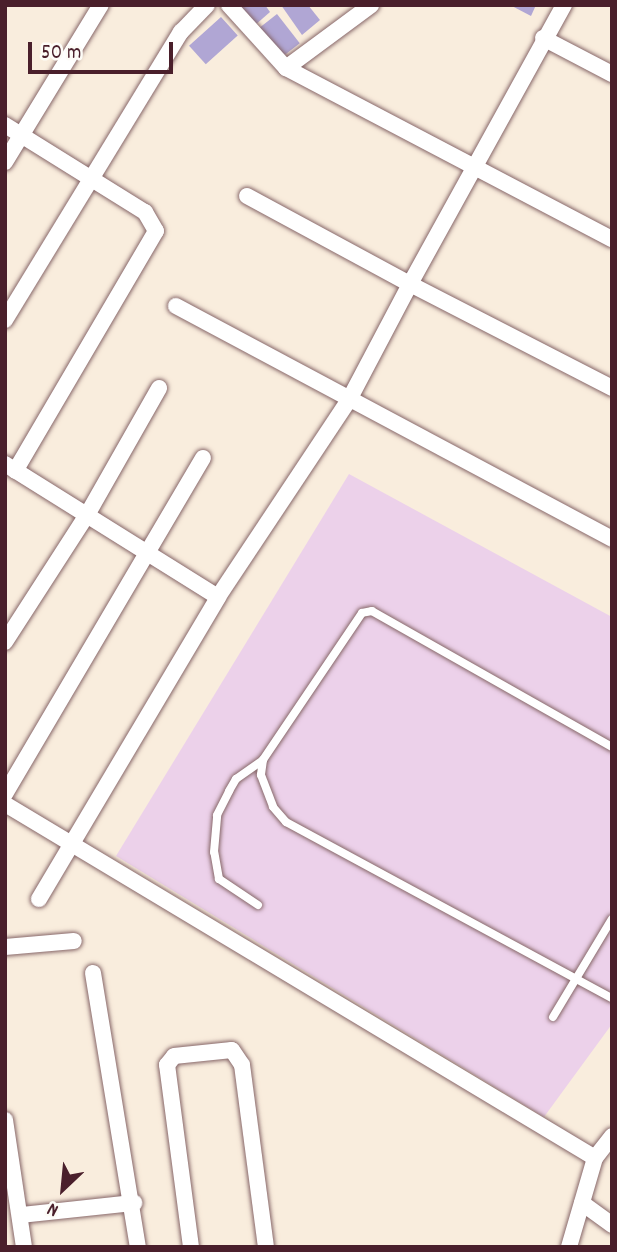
<!DOCTYPE html>
<style>
body{margin:0}
#map{position:relative;width:617px;height:1252px;overflow:hidden;background:#f9eddd;font-family:Dekko,sans-serif}
div>[style]{position:absolute}
.built>*{inset:0;background:#ecd1ea}
.building>*{inset:0;background:#b0a6d4;transform-origin:0 0}
.roads{filter:drop-shadow(0 0 2px #876769) drop-shadow(0 0 2px #876769)}
.lane>*{height:8px;margin:-4px;padding:0 4px;transform-origin:4px;border-radius:4px;background:#fff}
.street>*{height:16px;margin:-8px;padding:0 8px;transform-origin:8px;border-radius:8px;background:#fff}
span{translate:-50% -50%;white-space:nowrap;text-align:center;line-height:1.15;-webkit-text-stroke:5px #fdfcf7;paint-order:stroke}
.frame{position:absolute;inset:0;border:7px solid #4a1f2b;pointer-events:none}
.north{position:absolute;left:28px;top:1154px;width:70px;height:70px;-webkit-text-stroke:5px #fdfcf7;paint-order:stroke;rotate:206deg;font-size:19px;font-weight:700;line-height:28px;text-align:center;color:#4a1f2b}
.north::after{content:'';display:block;margin:auto;width:24px;height:32px;background:#4a1f2b;clip-path:polygon(50% 0,100% 100%,50% 72%,0 100%)}
.scale{position:absolute;left:28px;top:42px;width:145px;height:32px;box-sizing:border-box;border:4px solid #4a1f2b;border-top:0;padding-left:9px;font-size:21px;line-height:24px;white-space:nowrap;color:#4a1f2b;-webkit-text-stroke:5px #fdfcf7;paint-order:stroke}
</style>
<div id="map">
<div class="built">
<div style="clip-path:polygon(349px 474px,612px 617px,612px 1024px,544px 1117px,116px 856px)"></div>
</div>
<div class="building">
<div style="clip-path:polygon(234px 5px,265px 5px,270px 12px,253px 27px)"></div>
<div style="clip-path:polygon(281px 5px,308px 5px,320px 20px,302px 35px)"></div>
<div style="clip-path:polygon(510px 5px,536px 5px,531px 16px)"></div>
<div style="left:277px;top:14px;width:37px;height:25px;rotate:52deg"></div>
<div style="left:221px;top:17px;width:25px;height:43px;rotate:48deg"></div>
</div>
<div class="roads">
<div class="lane">
<div style="left:612px;top:747px;width:276px;rotate:-150.5deg"></div>
<div style="left:372px;top:611px;width:10px;rotate:169deg"></div>
<div style="left:362px;top:613px;width:177px;rotate:124deg"></div>
<div style="left:263px;top:760px;width:15px;rotate:98deg"></div>
<div style="left:261px;top:775px;width:34px;rotate:69deg"></div>
<div style="left:273px;top:807px;width:20px;rotate:49deg"></div>
<div style="left:286px;top:822px;width:370px;rotate:28.4deg"></div>
<div style="left:258px;top:905px;width:47px;rotate:-146.3deg"></div>
<div style="left:219px;top:879px;width:27px;rotate:-100deg"></div>
<div style="left:214px;top:852px;width:37px;rotate:-85deg"></div>
<div style="left:217px;top:815px;width:27px;rotate:-63deg"></div>
<div style="left:229px;top:791px;width:14px;rotate:-60deg"></div>
<div style="left:236px;top:779px;width:33px;rotate:-35deg"></div>
<div style="left:553px;top:1017px;width:114px;rotate:-59deg"></div>
</div>
<div class="street">
<div style="left:229px;top:5px;width:85px;rotate:47.9deg"></div>
<div style="left:286px;top:68px;width:368px;rotate:27.7deg"></div>
<div style="left:543px;top:38px;width:78px;rotate:27.6deg"></div>
<div style="left:286px;top:68px;width:106px;rotate:-36.5deg"></div>
<div style="left:5px;top:125px;width:165px;rotate:31.9deg"></div>
<div style="left:145px;top:212px;width:22px;rotate:60deg"></div>
<div style="left:156px;top:231px;width:278px;rotate:120.4deg"></div>
<div style="left:5px;top:162px;width:184px;rotate:-58.6deg"></div>
<div style="left:247px;top:196px;width:185px;rotate:28.4deg"></div>
<div style="left:410px;top:284px;width:319px;rotate:-61.1deg"></div>
<div style="left:176px;top:306px;width:494px;rotate:28.1deg"></div>
<div style="left:5px;top:320px;width:338px;rotate:-58.6deg"></div>
<div style="left:181px;top:32px;width:37px;rotate:-46deg"></div>
<div style="left:5px;top:464px;width:251px;rotate:32deg"></div>
<div style="left:5px;top:642px;width:151px;rotate:-57.2deg"></div>
<div style="left:87px;top:515px;width:146px;rotate:-60.4deg"></div>
<div style="left:5px;top:794px;width:390px;rotate:-59.5deg"></div>
<div style="left:5px;top:804px;width:688px;rotate:30.96deg"></div>
<div style="left:595px;top:1158px;width:93px;rotate:106.3deg"></div>
<div style="left:39px;top:899px;width:351px;rotate:-59.3deg"></div>
<div style="left:218px;top:597px;width:239px;rotate:-56.4deg"></div>
<div style="left:350px;top:398px;width:129px;rotate:-62.2deg"></div>
<div style="left:410px;top:284px;width:227px;rotate:27.2deg"></div>
<div style="left:5px;top:947px;width:69px;rotate:-5deg"></div>
<div style="left:93px;top:973px;width:278px;rotate:80.7deg"></div>
<div style="left:5px;top:1120px;width:128px;rotate:81.5deg"></div>
<div style="left:595px;top:1158px;width:28px;rotate:-52deg"></div>
<div style="left:582px;top:1203px;width:37px;rotate:36deg"></div>
<div style="left:21px;top:1215px;width:114px;rotate:-6.1deg"></div>
<div style="left:191px;top:1247px;width:184px;rotate:-97.5deg"></div>
<div style="left:167px;top:1065px;width:11px;rotate:-52deg"></div>
<div style="left:174px;top:1056px;width:58px;rotate:-5.9deg"></div>
<div style="left:232px;top:1050px;width:18px;rotate:56deg"></div>
<div style="left:242px;top:1065px;width:184px;rotate:82.5deg"></div>
</div>
</div>
<div class="frame"></div>
<div class="north">N</div>
<div class="scale">50 m</div>
</div>
